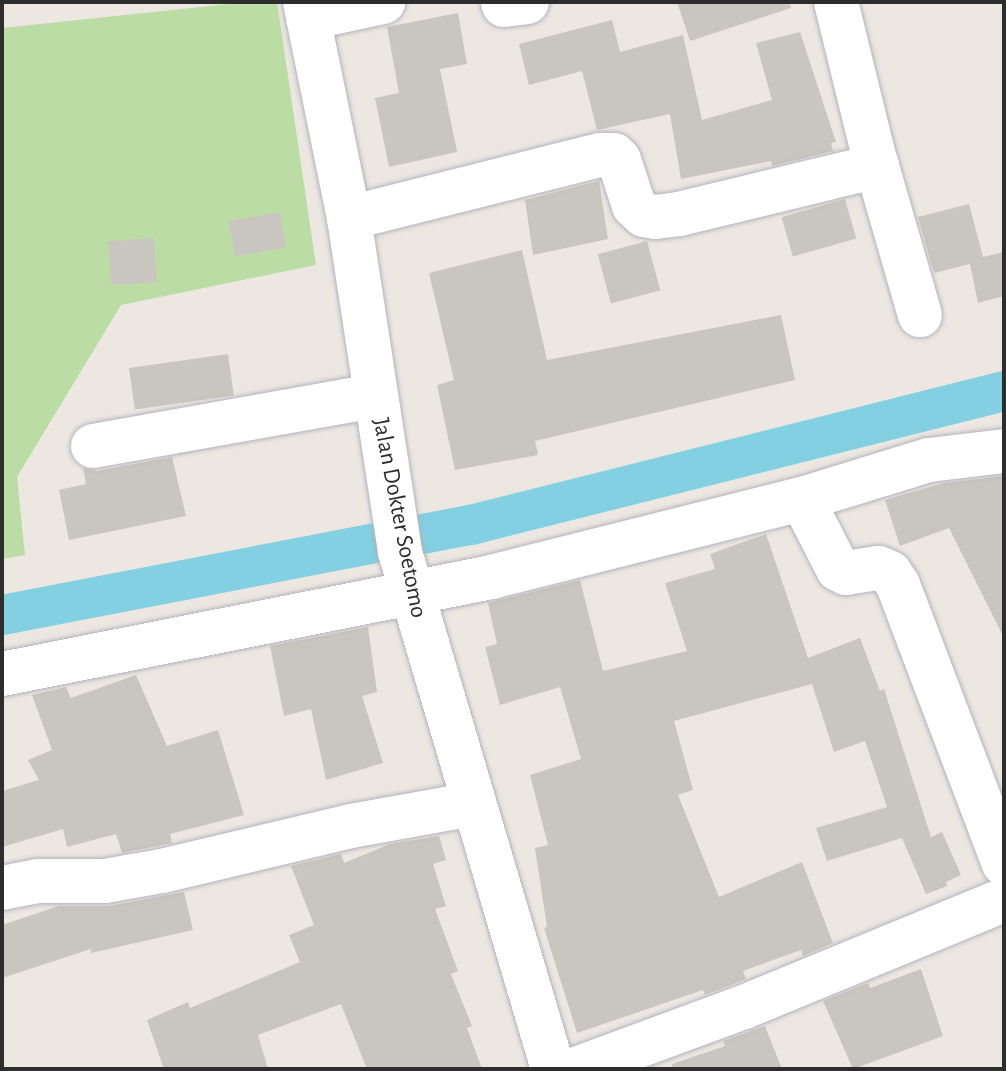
<!DOCTYPE html>
<style>
body{margin:0}
#map{position:relative;width:1006px;height:1071px;overflow:hidden;background:#ede7e2;font-family:"Alegreya Sans",sans-serif}
div>[style]{position:absolute}
.green>*{inset:0;background:#bcdca5}
.canal>*{height:40px;margin:-20px;padding:0 20px;transform-origin:20px;border-radius:20px;background:#82d0e1}
.building>*{inset:0;background:#c9c5bf;transform-origin:0 0}
.roads{filter:drop-shadow(0 0 2px #b2b4bb) drop-shadow(0 0 2px #b2b4bb)}
.minor>*{height:44px;margin:-22px;padding:0 22px;transform-origin:22px;border-radius:22px;background:#fff}
span{translate:-50% -50%;white-space:nowrap;text-align:center;line-height:1.15;-webkit-text-stroke:8px #fff;paint-order:stroke}
.street-label{font-size:24px;color:#2d2d2d}
.frame{position:absolute;inset:0;border:4px solid #2d2d2d;pointer-events:none}
</style>
<div id="map">
<div class="green">
<div style="clip-path:polygon(248px 2px,277px 2px,316px 265px,121px 305px,17px 477px,25px 555px,2px 559px,2px 28px)"></div>
</div>
<div class="canal">
<div style="left:2px;top:615px;width:478px;rotate:-10.9deg"></div>
<div style="left:471px;top:525px;width:550px;rotate:-14.11deg"></div>
</div>
<div class="building">
<div style="clip-path:polygon(677px 2px,790px 2px,791px 8px,690px 41px)"></div>
<div style="clip-path:polygon(458px 13px,467px 64px,440px 69px,457px 152px,389px 167px,375px 98px,399px 93px,387px 27px)"></div>
<div style="clip-path:polygon(612px 20px,620px 52px,683px 35px,702px 120px,772px 100px,756px 43px,800px 32px,836px 142px,831px 143px,833px 151px,772px 166px,771px 161px,681px 179px,670px 114px,597px 130px,582px 71px,529px 85px,519px 44px)"></div>
<div style="clip-path:polygon(599px 181px,608px 239px,533px 255px,525px 200px)"></div>
<div style="left:845px;top:199px;width:41px;height:66px;rotate:74deg"></div>
<div style="clip-path:polygon(969px 204px,983px 257px,1004px 252px,1004px 296px,978px 303px,970px 264px,934px 273px,918px 217px)"></div>
<div style="left:280px;top:212px;width:36px;height:52px;rotate:80deg"></div>
<div style="left:154px;top:238px;width:44px;height:46px;rotate:86deg"></div>
<div style="left:647px;top:241px;width:51px;height:51px;rotate:75deg"></div>
<div style="clip-path:polygon(522px 250px,547px 360px,781px 315px,795px 380px,535px 441px,538px 455px,455px 470px,437px 385px,454px 380px,429px 273px)"></div>
<div style="left:228px;top:354px;width:42px;height:100px;rotate:82deg"></div>
<div style="clip-path:polygon(172px 457px,186px 516px,69px 540px,59px 490px,86px 484px,83px 468px,97px 471px)"></div>
<div style="clip-path:polygon(1004px 476px,1004px 638px,949px 528px,900px 546px,885px 500px,944px 483px)"></div>
<div style="clip-path:polygon(766px 534px,808px 658px,860px 638px,880px 691px,884px 689px,931px 837px,942px 832px,961px 875px,946px 882px,947px 886px,926px 894px,902px 838px,827px 861px,816px 828px,887px 807px,865px 741px,834px 752px,812px 684px,674px 721px,693px 790px,678px 795px,719px 897px,802px 862px,833px 943px,803px 956px,801px 950px,743px 971px,746px 979px,705px 995px,703px 990px,577px 1033px,544px 928px,547px 927px,535px 848px,548px 845px,530px 775px,581px 759px,560px 687px,500px 705px,485px 647px,497px 644px,488px 603px,580px 580px,603px 671px,687px 651px,665px 583px,715px 569px,710px 554px)"></div>
<div style="clip-path:polygon(368px 627px,377px 692px,362px 696px,383px 763px,326px 780px,311px 709px,284px 716px,270px 646px)"></div>
<div style="clip-path:polygon(136px 675px,167px 746px,218px 730px,244px 815px,170px 834px,172px 843px,122px 853px,116px 834px,67px 847px,63px 829px,2px 847px,2px 791px,39px 780px,28px 760px,52px 750px,32px 695px,66px 687px,71px 698px)"></div>
<div style="clip-path:polygon(439px 836px,446px 860px,433px 864px,446px 906px,435px 909px,458px 971px,451px 974px,472px 1026px,467px 1028px,482px 1069px,367px 1069px,341px 1004px,258px 1035px,268px 1069px,164px 1069px,147px 1020px,188px 1002px,190px 1008px,300px 962px,289px 935px,314px 925px,291px 866px,341px 854px,344px 863px,390px 844px)"></div>
<div style="clip-path:polygon(184px 892px,193px 930px,91px 953px,91px 949px,2px 978px,2px 925px,59px 906px,109px 906px)"></div>
<div style="clip-path:polygon(921px 969px,943px 1036px,853px 1069px,823px 1001px,868px 983px,870px 988px)"></div>
<div style="clip-path:polygon(765px 1026px,782px 1069px,673px 1069px,672px 1064px,725px 1046px,723px 1041px)"></div>
</div>
<div class="roads">
<div class="minor">
<div style="left:305px;top:2px;width:220px;rotate:78.5deg"></div>
<div style="left:349px;top:218px;width:338px;rotate:81.3deg"></div>
<div style="left:400px;top:552px;width:539px;rotate:73.51deg"></div>
<div style="left:503px;top:2px;width:3px;rotate:72deg"></div>
<div style="left:504px;top:5px;width:23px;rotate:-7deg"></div>
<div style="left:836px;top:2px;width:151px;rotate:76.2deg"></div>
<div style="left:872px;top:149px;width:173px;rotate:73.9deg"></div>
<div style="left:308px;top:18px;width:77px;rotate:-12deg"></div>
<div style="left:349px;top:218px;width:259px;rotate:-14.1deg"></div>
<div style="left:600px;top:155px;width:14px"></div>
<div style="left:614px;top:155px;width:7px;rotate:45deg"></div>
<div style="left:619px;top:160px;width:48px;rotate:71.9deg"></div>
<div style="left:634px;top:206px;width:13px;rotate:42deg"></div>
<div style="left:644px;top:215px;width:11px;rotate:10deg"></div>
<div style="left:655px;top:217px;width:24px;rotate:-7deg"></div>
<div style="left:679px;top:214px;width:204px;rotate:-13.6deg"></div>
<div style="left:93px;top:446px;width:286px;rotate:-10.1deg"></div>
<div style="left:802px;top:499px;width:79px;rotate:62.8deg"></div>
<div style="left:838px;top:569px;width:9px;rotate:27deg"></div>
<div style="left:846px;top:573px;width:33px;rotate:-9deg"></div>
<div style="left:879px;top:568px;width:12px;rotate:24deg"></div>
<div style="left:890px;top:573px;width:14px;rotate:56deg"></div>
<div style="left:898px;top:585px;width:298px;rotate:69.2deg"></div>
<div style="left:2px;top:674px;width:499px;rotate:-11.2deg"></div>
<div style="left:491px;top:577px;width:321px;rotate:-14.1deg"></div>
<div style="left:802px;top:499px;width:133px;rotate:-17.1deg"></div>
<div style="left:929px;top:460px;width:76px;rotate:-6.8deg"></div>
<div style="left:2px;top:888px;width:37px;rotate:-11deg"></div>
<div style="left:38px;top:881px;width:67px"></div>
<div style="left:105px;top:881px;width:58px;rotate:-10deg"></div>
<div style="left:162px;top:871px;width:194px;rotate:-13.4deg"></div>
<div style="left:351px;top:826px;width:124px;rotate:-10.2deg"></div>
<div style="left:576px;top:1069px;width:179px;rotate:-20.3deg"></div>
<div style="left:744px;top:1007px;width:281px;rotate:-22.4deg"></div>
</div>
</div>
<div class="street-label">
<span style="left:399px;top:518px;rotate:79deg">Jalan Dokter Soetomo</span>
</div>
<div class="frame"></div>
</div>
